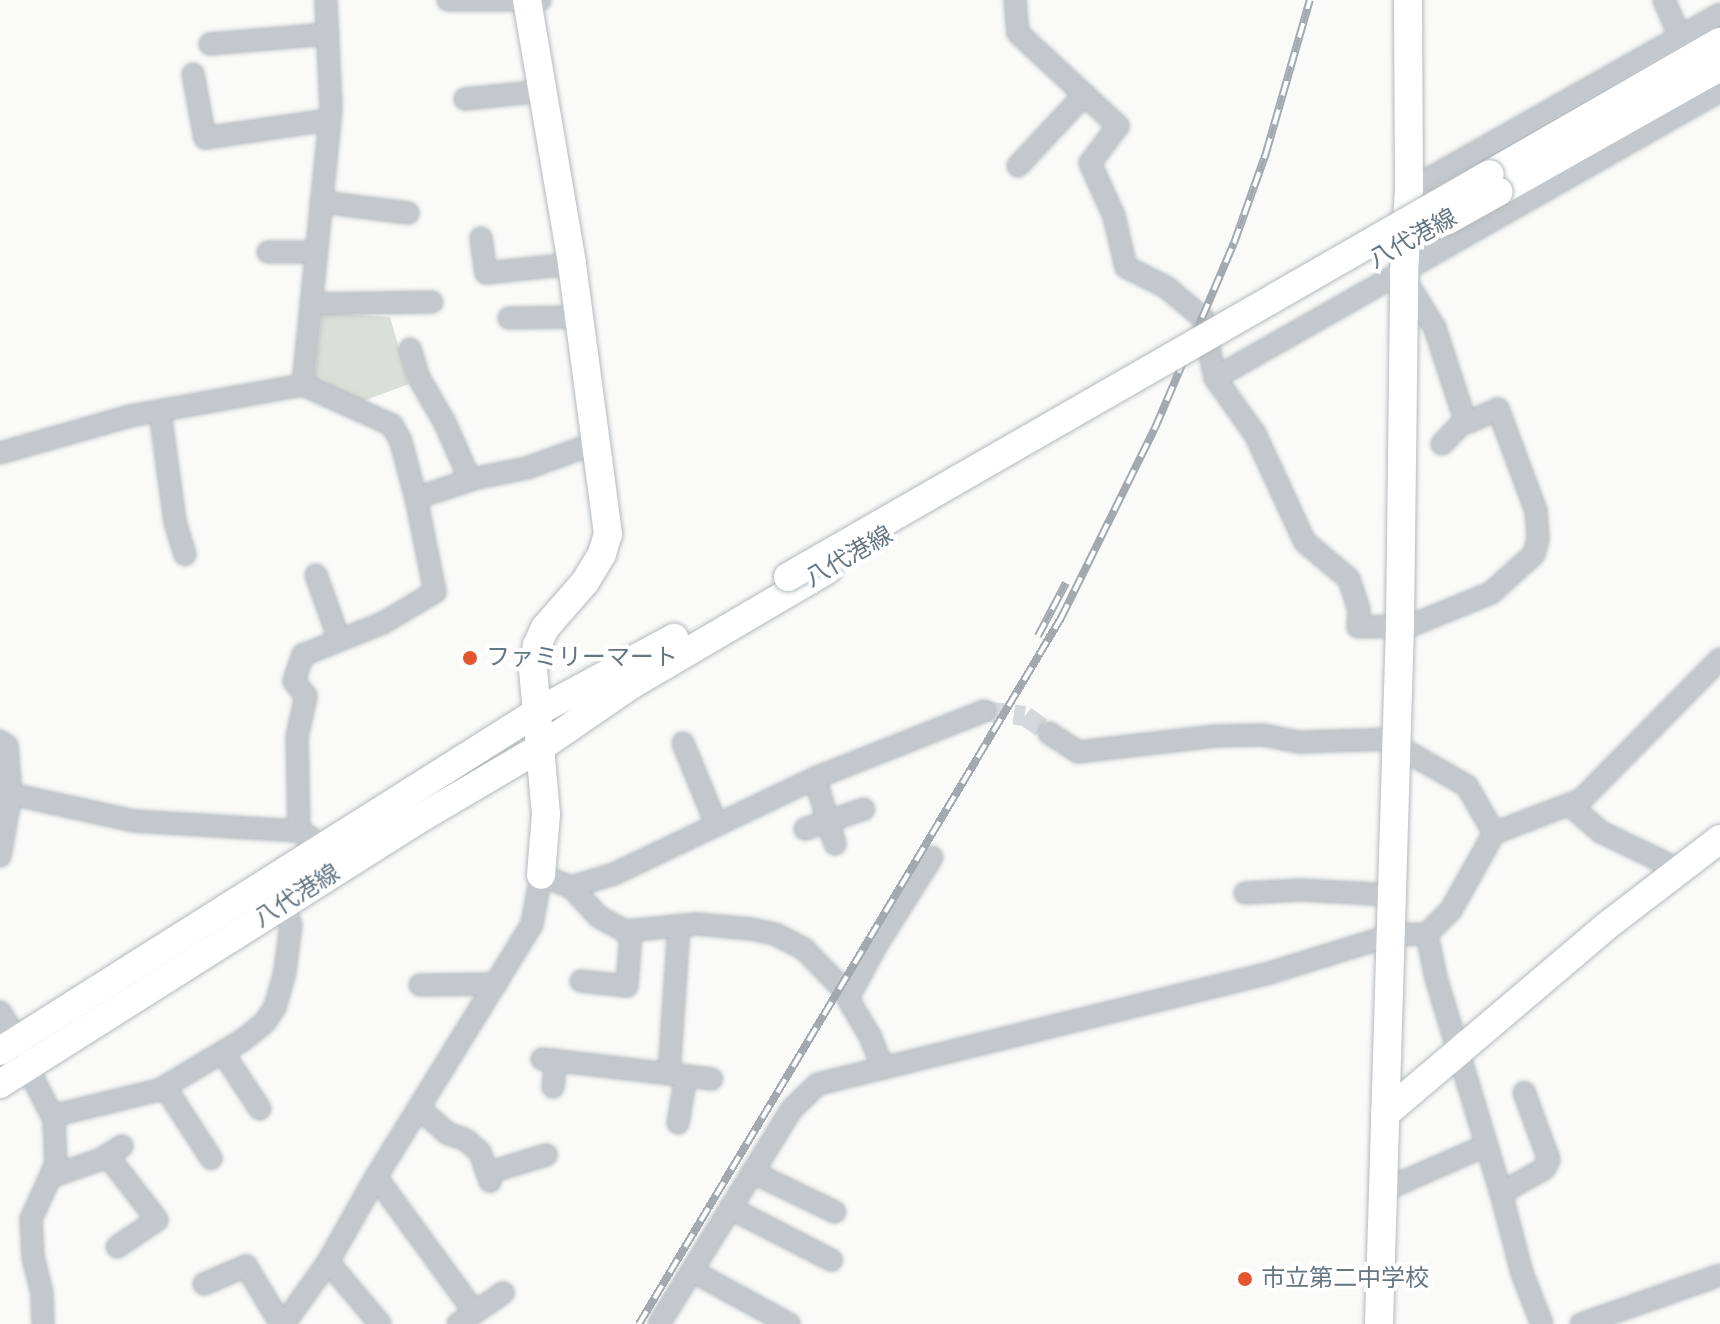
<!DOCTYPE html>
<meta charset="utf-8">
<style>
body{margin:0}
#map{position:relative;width:1720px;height:1324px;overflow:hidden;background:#fafaf8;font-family:Rubik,"Noto Sans JP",sans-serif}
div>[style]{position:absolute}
.green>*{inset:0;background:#dadfd7}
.street-tunnel>*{height:20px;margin-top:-10px;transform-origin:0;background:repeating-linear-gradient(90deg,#d5d9db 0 20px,transparent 0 30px)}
.roads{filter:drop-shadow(0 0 2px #b3babf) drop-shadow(0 0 2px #b3babf)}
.street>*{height:20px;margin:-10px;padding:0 10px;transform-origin:10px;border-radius:10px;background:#c3c8cc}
.secondary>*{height:28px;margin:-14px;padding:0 14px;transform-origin:14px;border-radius:14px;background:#fff}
.rail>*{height:8px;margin-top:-4px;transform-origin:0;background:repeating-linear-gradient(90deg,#fff 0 15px,#a2aab0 0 30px);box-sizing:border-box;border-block:2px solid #a2aab0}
.bridges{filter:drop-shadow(0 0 2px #b3babf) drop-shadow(0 0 2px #b3babf)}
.secondary-bridge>*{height:28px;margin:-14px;padding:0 14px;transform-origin:14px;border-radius:14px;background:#fff}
.dots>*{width:22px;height:22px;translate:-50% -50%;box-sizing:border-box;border:4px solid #fff;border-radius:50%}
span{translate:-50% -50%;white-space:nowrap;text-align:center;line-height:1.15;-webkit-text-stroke:8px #fff;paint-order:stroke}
.street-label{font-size:24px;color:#657683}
.poi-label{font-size:24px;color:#657683}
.left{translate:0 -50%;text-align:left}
</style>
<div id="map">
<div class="green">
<div style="clip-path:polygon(322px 313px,390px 317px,409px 384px,363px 401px,315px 381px)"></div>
</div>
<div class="street-tunnel">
<div style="left:984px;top:711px;width:41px;rotate:7deg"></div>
<div style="left:1025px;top:716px;width:29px;rotate:35deg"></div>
</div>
<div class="roads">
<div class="street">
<div style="left:448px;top:0;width:92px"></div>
<div style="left:1015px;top:0;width:33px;rotate:85deg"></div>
<div style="left:1018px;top:33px;width:137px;rotate:42.9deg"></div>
<div style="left:1118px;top:126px;width:46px;rotate:127.1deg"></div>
<div style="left:1090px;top:163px;width:58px;rotate:65.6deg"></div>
<div style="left:1114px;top:216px;width:52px;rotate:76.8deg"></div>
<div style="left:1126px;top:267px;width:45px;rotate:26.6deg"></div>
<div style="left:1166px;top:287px;width:48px;rotate:40deg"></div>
<div style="left:1203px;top:318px;width:61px;rotate:78.7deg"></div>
<div style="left:1215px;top:378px;width:69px;rotate:54.5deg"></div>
<div style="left:1255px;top:434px;width:119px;rotate:65.2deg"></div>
<div style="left:1305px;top:542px;width:57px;rotate:40.1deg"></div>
<div style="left:1349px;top:579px;width:32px;rotate:72deg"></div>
<div style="left:1359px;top:609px;width:18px;rotate:93deg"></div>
<div style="left:1358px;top:627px;width:52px;rotate:-1.1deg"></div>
<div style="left:1410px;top:626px;width:87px;rotate:-22.2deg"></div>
<div style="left:1491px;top:593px;width:58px;rotate:-42.2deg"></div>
<div style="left:1534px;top:554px;width:16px;rotate:-75deg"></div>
<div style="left:1538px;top:539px;width:28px;rotate:-94deg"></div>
<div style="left:1536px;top:511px;width:109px;rotate:-110.4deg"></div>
<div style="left:1498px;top:409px;width:32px;rotate:156deg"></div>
<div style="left:1469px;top:422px;width:4px;rotate:-153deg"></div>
<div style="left:1465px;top:420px;width:97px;rotate:-108.1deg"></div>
<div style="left:1435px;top:328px;width:55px;rotate:-121.7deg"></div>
<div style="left:1664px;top:0;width:40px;rotate:66.6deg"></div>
<div style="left:210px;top:44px;width:118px;rotate:-4.8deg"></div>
<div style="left:193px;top:74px;width:65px;rotate:79.4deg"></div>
<div style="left:205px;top:138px;width:125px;rotate:-8.3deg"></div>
<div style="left:465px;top:99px;width:78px;rotate:-5.9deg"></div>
<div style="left:1018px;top:166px;width:98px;rotate:-47.1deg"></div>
<div style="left:1409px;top:190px;width:357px;rotate:-29.5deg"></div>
<div style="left:321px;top:202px;width:88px;rotate:7.2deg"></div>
<div style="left:481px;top:238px;width:35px;rotate:82deg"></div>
<div style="left:486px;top:273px;width:86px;rotate:-6deg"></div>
<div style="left:268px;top:252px;width:48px"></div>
<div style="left:311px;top:304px;width:121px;rotate:-0.9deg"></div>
<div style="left:509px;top:318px;width:69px;rotate:-0.8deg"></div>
<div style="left:410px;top:349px;width:30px;rotate:73deg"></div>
<div style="left:419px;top:378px;width:52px;rotate:60deg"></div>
<div style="left:445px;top:423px;width:62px;rotate:66.3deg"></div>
<div style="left:1215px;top:378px;width:581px;rotate:-29.61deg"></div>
<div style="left:303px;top:385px;width:278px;rotate:-84.2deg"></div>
<div style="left:331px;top:108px;width:108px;rotate:-92.7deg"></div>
<div style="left:160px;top:412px;width:111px;rotate:82.2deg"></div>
<div style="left:175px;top:522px;width:34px;rotate:73deg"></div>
<div style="left:1442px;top:444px;width:33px;rotate:-46deg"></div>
<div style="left:0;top:453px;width:135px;rotate:-15.9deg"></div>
<div style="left:130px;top:416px;width:176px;rotate:-10.2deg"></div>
<div style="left:303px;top:385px;width:98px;rotate:24.2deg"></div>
<div style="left:392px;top:425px;width:19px;rotate:62deg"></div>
<div style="left:401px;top:442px;width:58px;rotate:75deg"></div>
<div style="left:416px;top:498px;width:64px;rotate:-18.2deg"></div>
<div style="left:477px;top:478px;width:51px;rotate:-11.3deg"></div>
<div style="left:527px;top:468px;width:76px;rotate:-20.1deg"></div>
<div style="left:316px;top:575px;width:68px;rotate:70.2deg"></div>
<div style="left:1049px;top:733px;width:35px;rotate:33deg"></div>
<div style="left:1078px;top:752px;width:139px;rotate:-6.6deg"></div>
<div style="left:1216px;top:736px;width:47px;rotate:-1.2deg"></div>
<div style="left:1263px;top:735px;width:38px;rotate:11deg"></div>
<div style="left:1300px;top:742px;width:97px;rotate:-1.8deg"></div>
<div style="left:0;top:741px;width:9px;rotate:36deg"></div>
<div style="left:7px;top:746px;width:48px;rotate:85.2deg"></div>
<div style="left:11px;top:794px;width:63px;rotate:100.1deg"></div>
<div style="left:683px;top:743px;width:87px;rotate:67.8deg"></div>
<div style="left:1397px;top:746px;width:81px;rotate:29.7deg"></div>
<div style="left:1467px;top:786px;width:54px;rotate:60.1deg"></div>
<div style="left:815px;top:778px;width:69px;rotate:73.1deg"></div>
<div style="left:11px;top:794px;width:126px;rotate:12.4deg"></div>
<div style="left:134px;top:821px;width:165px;rotate:3.5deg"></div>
<div style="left:299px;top:831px;width:13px;rotate:29deg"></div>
<div style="left:1571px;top:806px;width:40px;rotate:41deg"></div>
<div style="left:1601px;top:832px;width:88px;rotate:25.7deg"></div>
<div style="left:805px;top:829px;width:62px;rotate:-18.7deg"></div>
<div style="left:299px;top:831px;width:94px;rotate:-91.2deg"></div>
<div style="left:297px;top:737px;width:42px;rotate:-77.6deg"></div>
<div style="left:306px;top:696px;width:19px;rotate:-129deg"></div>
<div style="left:294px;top:681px;width:28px;rotate:-71deg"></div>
<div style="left:303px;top:655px;width:86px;rotate:-21.8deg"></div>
<div style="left:383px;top:623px;width:61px;rotate:-30.8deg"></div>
<div style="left:435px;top:592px;width:96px;rotate:-101.4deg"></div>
<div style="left:571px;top:887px;width:45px;rotate:-16.8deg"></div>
<div style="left:614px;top:874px;width:223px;rotate:-25.5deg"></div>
<div style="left:815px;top:778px;width:182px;rotate:-21.6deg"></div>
<div style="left:1245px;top:893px;width:56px;rotate:-3.1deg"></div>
<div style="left:1301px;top:890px;width:92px;rotate:3.1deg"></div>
<div style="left:679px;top:925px;width:149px;rotate:93.8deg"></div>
<div style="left:669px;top:1074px;width:43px;rotate:6.6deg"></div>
<div style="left:581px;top:981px;width:46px;rotate:6.2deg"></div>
<div style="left:627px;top:986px;width:54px;rotate:-85.8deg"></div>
<div style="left:420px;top:985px;width:76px;rotate:-0.8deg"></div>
<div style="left:848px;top:998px;width:59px;rotate:-61.7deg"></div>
<div style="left:876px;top:946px;width:105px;rotate:-57.8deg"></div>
<div style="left:0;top:1012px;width:33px;rotate:59deg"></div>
<div style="left:223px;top:1053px;width:67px;rotate:56.5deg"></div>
<div style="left:542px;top:1059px;width:128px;rotate:6.7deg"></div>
<div style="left:27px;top:1067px;width:59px;rotate:62.6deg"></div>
<div style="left:54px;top:1119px;width:45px;rotate:87.5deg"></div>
<div style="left:56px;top:1164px;width:60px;rotate:114.4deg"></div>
<div style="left:31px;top:1219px;width:38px;rotate:87deg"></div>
<div style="left:33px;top:1257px;width:37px;rotate:76deg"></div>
<div style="left:42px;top:1293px;width:31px;rotate:88deg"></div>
<div style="left:165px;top:1087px;width:85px;rotate:57.1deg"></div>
<div style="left:553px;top:1087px;width:27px;rotate:-84deg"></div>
<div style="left:419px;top:1108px;width:38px;rotate:42deg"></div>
<div style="left:447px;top:1133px;width:20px;rotate:20deg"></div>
<div style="left:466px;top:1140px;width:18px;rotate:41deg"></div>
<div style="left:480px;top:1152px;width:31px;rotate:71deg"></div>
<div style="left:52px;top:1116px;width:110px;rotate:-13.7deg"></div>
<div style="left:159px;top:1090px;width:98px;rotate:-30.8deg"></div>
<div style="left:243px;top:1040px;width:28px;rotate:-39deg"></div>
<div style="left:265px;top:1022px;width:18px;rotate:-56deg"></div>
<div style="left:275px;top:1007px;width:37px;rotate:-74deg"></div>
<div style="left:285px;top:971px;width:46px;rotate:-82.6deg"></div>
<div style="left:291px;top:925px;width:22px;rotate:-112deg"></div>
<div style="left:678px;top:1123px;width:48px;rotate:-80.3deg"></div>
<div style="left:107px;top:1155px;width:82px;rotate:52.4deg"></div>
<div style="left:157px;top:1220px;width:48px;rotate:146deg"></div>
<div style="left:752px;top:1172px;width:92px;rotate:25.7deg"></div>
<div style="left:487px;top:1173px;width:62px;rotate:-17deg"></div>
<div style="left:50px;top:1177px;width:55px;rotate:-19.1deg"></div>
<div style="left:102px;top:1159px;width:24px;rotate:-33deg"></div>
<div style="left:376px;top:1177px;width:168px;rotate:53.9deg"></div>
<div style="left:1383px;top:1183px;width:13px;rotate:9deg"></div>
<div style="left:1396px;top:1185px;width:99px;rotate:-23.7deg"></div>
<div style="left:1501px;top:1193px;width:49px;rotate:-29.2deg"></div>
<div style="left:1544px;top:1169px;width:10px;rotate:-61deg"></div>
<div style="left:1549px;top:1160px;width:72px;rotate:-110.2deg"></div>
<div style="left:730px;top:1208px;width:114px;rotate:27.2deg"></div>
<div style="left:328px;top:1262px;width:81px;rotate:50deg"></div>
<div style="left:692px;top:1271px;width:111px;rotate:28.7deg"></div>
<div style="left:204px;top:1284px;width:46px;rotate:-23.2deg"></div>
<div style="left:246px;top:1266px;width:68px;rotate:58.9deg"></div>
<div style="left:284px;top:1324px;width:76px;rotate:-54.6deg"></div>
<div style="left:328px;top:1262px;width:98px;rotate:-60.5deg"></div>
<div style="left:376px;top:1177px;width:297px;rotate:-58.3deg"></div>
<div style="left:532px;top:924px;width:50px;rotate:-79.6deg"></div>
<div style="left:541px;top:875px;width:32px;rotate:22deg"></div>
<div style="left:571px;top:887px;width:41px;rotate:47deg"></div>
<div style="left:599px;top:917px;width:30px;rotate:28deg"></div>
<div style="left:625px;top:931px;width:72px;rotate:-5.6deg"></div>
<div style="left:697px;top:924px;width:54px;rotate:5.3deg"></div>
<div style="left:751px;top:929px;width:25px;rotate:12deg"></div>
<div style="left:775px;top:934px;width:33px;rotate:27deg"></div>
<div style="left:804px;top:949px;width:53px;rotate:45.8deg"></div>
<div style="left:841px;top:987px;width:57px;rotate:59.4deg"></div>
<div style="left:870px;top:1036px;width:35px;rotate:68deg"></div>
<div style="left:458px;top:1324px;width:55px;rotate:-34.6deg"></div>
<div style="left:659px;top:1324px;width:253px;rotate:-58.3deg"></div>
<div style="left:792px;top:1109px;width:36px;rotate:-44deg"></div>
<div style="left:818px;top:1084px;width:461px;rotate:-13.8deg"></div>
<div style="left:1266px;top:974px;width:132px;rotate:-17.2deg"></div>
<div style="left:1392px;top:935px;width:35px;rotate:-2deg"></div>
<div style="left:1542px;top:1324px;width:55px;rotate:-111.4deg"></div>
<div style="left:1522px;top:1273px;width:83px;rotate:-104.7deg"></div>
<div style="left:1501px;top:1193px;width:225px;rotate:-106.8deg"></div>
<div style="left:1436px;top:978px;width:45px;rotate:-101.6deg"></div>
<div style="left:1427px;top:934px;width:34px;rotate:-45deg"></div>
<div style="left:1451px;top:910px;width:88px;rotate:-60.8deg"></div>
<div style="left:1494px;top:833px;width:93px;rotate:-20.8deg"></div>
<div style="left:1581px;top:800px;width:198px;rotate:-45.4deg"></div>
<div style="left:1581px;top:1324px;width:147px;rotate:-19.4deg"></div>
</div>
<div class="secondary">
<div style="left:527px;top:0;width:268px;rotate:80.3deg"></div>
<div style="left:572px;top:264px;width:272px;rotate:82.4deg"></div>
<div style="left:608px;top:534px;width:21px;rotate:107deg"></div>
<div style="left:602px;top:554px;width:33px;rotate:121deg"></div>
<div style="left:585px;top:582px;width:61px;rotate:131deg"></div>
<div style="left:545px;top:628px;width:19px;rotate:115deg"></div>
<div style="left:537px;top:645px;width:24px;rotate:99deg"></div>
<div style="left:533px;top:669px;width:146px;rotate:84.9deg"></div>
<div style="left:546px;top:814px;width:61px;rotate:94.7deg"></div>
<div style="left:1490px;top:174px;width:265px;rotate:-29.9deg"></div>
<div style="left:1498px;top:192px;width:255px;rotate:-29.4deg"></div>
<div style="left:0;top:1051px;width:635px;rotate:-32.26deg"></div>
<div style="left:537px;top:712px;width:156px;rotate:-28.4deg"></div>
<div style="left:0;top:1084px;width:490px;rotate:-32.3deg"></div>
<div style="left:414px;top:822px;width:144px;rotate:-30.5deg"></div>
<div style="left:538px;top:749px;width:113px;rotate:-34.5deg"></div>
<div style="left:631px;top:685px;width:227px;rotate:-30.4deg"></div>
<div style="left:1385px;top:1114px;width:287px;rotate:-40.3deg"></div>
<div style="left:1604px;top:928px;width:146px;rotate:-37.5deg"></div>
<div style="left:1379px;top:1324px;width:700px;rotate:-88.28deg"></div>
<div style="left:1400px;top:624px;width:351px;rotate:-89.3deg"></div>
<div style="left:1404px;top:273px;width:83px;rotate:-86.6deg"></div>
<div style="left:1409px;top:190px;width:190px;rotate:-90.3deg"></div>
</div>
</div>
<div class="rail">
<div style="left:1038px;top:636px;width:60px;rotate:-62.2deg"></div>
<div style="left:639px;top:1324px;width:823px;rotate:-59.13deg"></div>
<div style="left:1061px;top:618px;width:212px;rotate:-63.7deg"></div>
<div style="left:1155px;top:428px;width:201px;rotate:-66.9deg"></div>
<div style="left:1234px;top:243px;width:96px;rotate:-70.4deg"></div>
<div style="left:1266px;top:153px;width:159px;rotate:-74deg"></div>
</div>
<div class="bridges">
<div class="secondary-bridge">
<div style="left:1446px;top:221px;width:60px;rotate:-29.1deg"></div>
<div style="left:788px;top:577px;width:809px;rotate:-29.86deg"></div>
</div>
</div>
<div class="dots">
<div style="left:470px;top:658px;background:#e4572e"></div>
<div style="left:1245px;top:1279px;background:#e4572e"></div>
</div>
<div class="street-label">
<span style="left:1413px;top:239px;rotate:-29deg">八代港線</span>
<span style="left:849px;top:557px;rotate:-30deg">八代港線</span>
<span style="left:297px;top:896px;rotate:-32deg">八代港線</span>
</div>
<div class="poi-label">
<span class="left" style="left:486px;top:658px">ファミリーマート</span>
<span class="left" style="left:1261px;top:1279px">市立第二中学校</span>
</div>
</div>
